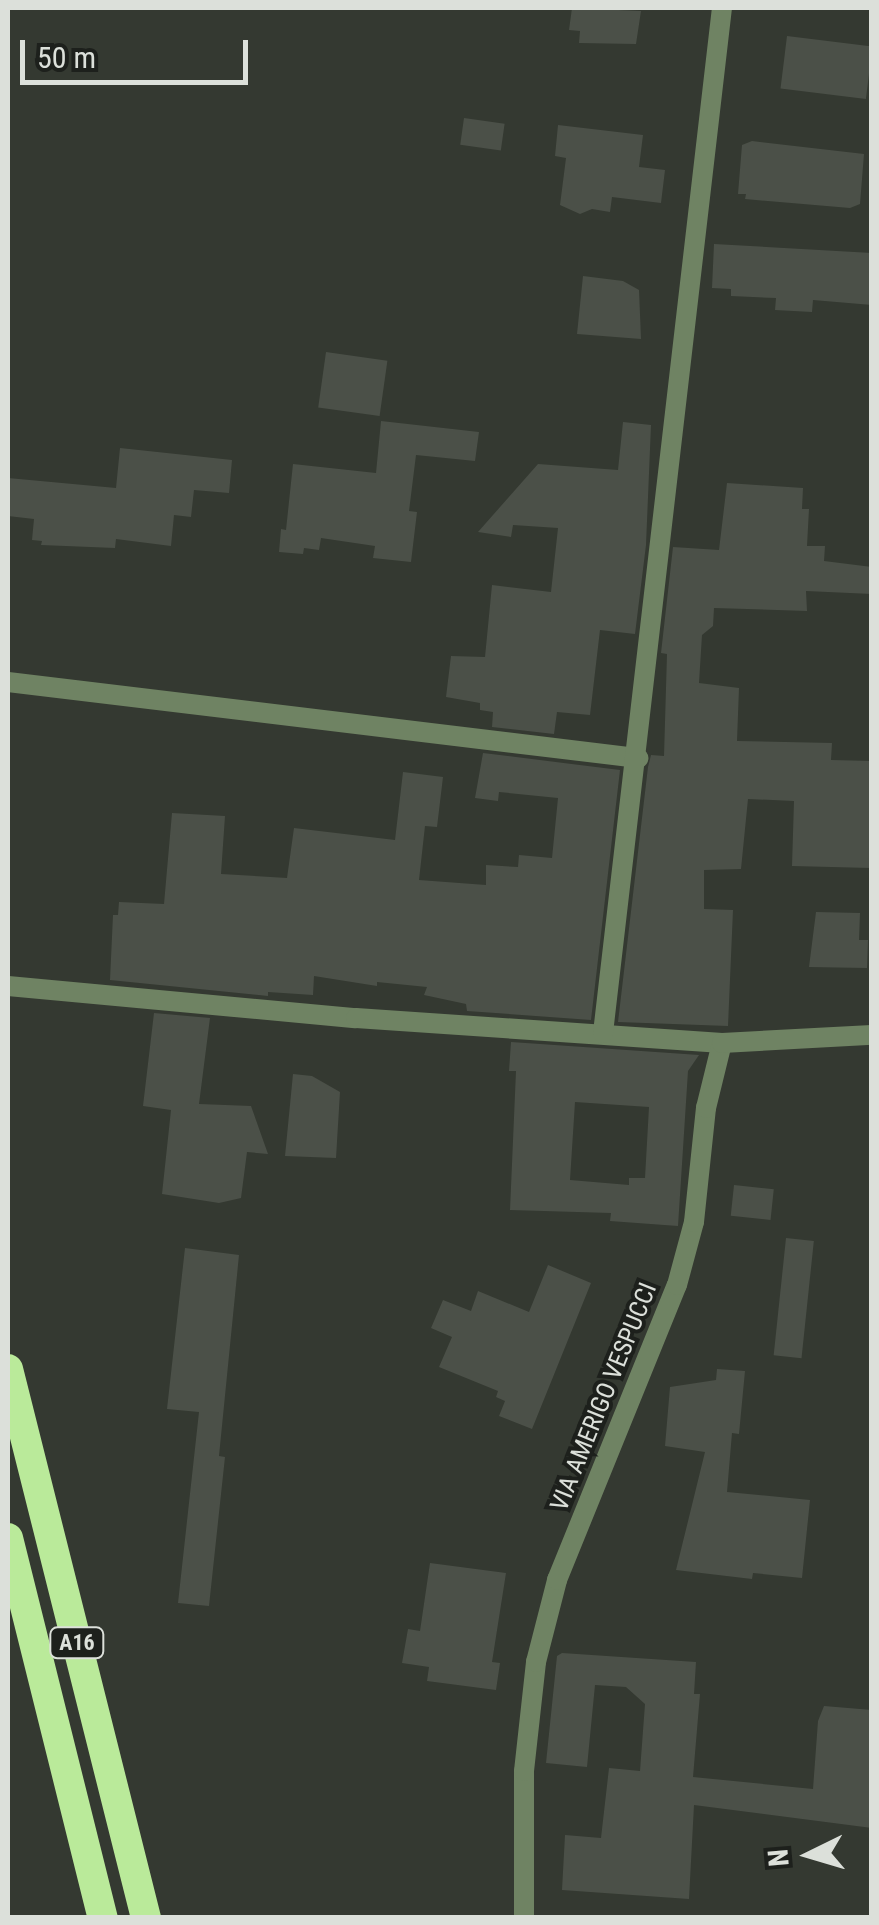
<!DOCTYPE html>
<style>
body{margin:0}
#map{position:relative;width:879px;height:1925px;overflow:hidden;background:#343931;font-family:"Roboto Condensed",sans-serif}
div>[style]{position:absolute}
.building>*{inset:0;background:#4b5048;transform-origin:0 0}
.street>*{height:20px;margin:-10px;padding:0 10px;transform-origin:10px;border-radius:10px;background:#6f8363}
.highway>*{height:30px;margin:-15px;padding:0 15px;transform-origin:15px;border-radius:15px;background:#baea9a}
span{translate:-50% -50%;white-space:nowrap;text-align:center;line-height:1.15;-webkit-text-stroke:8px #1d201c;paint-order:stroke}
.shield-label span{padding:2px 8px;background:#1d201c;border:2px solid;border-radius:8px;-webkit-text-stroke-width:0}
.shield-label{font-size:22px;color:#dce0da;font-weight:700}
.street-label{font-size:25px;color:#dce0da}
.frame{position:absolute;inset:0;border:10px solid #dce0da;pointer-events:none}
.north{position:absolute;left:759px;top:1805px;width:100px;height:100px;-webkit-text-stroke:8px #1d201c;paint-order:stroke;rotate:265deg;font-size:28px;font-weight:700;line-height:40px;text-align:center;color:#dce0da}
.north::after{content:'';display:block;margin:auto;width:35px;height:45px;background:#dce0da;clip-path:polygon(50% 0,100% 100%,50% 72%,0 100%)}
.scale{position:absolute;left:20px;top:40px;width:228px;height:45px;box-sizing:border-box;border:5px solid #dce0da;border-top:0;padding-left:12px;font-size:30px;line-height:35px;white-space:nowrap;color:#dce0da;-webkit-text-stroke:8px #1d201c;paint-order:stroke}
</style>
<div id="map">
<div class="building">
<div style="clip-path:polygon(572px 8px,641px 11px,636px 44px,579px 43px,580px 31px,569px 30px)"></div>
<div style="left:787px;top:36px;width:86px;height:53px;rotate:7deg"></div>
<div style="left:464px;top:118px;width:41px;height:27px;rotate:8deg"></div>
<div style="clip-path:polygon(558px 125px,643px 135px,639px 167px,665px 170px,661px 203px,612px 197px,610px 212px,592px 209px,580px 214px,560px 205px,566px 158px,555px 156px)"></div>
<div style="clip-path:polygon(752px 141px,864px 154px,860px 204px,850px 208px,745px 199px,746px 194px,738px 194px,742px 145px)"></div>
<div style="clip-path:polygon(714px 244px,872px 253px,872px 305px,813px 300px,812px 312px,775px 310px,776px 298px,731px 296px,731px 289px,712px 288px)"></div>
<div style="clip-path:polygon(583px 276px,623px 281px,639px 290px,641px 339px,577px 334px)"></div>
<div style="left:326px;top:352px;width:62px;height:56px;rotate:8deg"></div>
<div style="clip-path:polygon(381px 421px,479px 432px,475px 461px,416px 455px,409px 511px,417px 512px,411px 562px,373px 558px,375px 546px,321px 538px,319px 550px,304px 548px,303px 554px,279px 552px,281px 529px,286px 530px,293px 464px,376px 473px)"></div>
<div style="clip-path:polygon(623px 422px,651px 425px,646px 545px,635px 634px,600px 630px,590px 715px,557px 712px,554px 734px,492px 727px,493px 712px,480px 710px,480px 703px,446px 697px,451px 656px,485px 657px,492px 585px,551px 592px,558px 528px,513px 525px,511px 537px,478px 532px,538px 464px,618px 470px)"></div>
<div style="clip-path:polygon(120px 448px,232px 460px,229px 493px,194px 490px,191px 517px,174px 515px,171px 546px,116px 539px,115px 548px,41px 545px,42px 541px,32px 540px,34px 519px,8px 516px,8px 478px,116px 488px)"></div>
<div style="clip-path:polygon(727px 483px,803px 488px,802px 509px,809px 509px,807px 546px,825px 546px,824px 561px,872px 567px,872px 594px,806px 591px,807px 611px,714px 608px,713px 626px,702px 635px,699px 683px,739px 688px,737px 741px,832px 743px,831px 760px,872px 761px,871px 868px,792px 866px,794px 801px,748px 799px,741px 869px,704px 870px,704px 909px,733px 910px,728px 1026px,618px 1022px,648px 767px,651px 755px,664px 756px,667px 654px,661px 653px,673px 547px,719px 550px)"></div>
<div style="clip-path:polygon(483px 753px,620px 770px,591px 1020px,467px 1011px,466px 1004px,424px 995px,427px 987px,377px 982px,377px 986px,314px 976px,313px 995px,268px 992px,268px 996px,110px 980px,113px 915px,118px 915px,119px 902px,164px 904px,172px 813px,225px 816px,221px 874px,287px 878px,294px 828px,395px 840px,403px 772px,443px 777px,437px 827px,425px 826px,419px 880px,486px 885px,486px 865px,518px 867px,519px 855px,552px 858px,558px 798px,499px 792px,498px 801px,475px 798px)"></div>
<div style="clip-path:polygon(816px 912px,860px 913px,859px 940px,868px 940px,867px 968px,809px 967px)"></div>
<div style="clip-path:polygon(154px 1013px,210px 1018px,199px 1104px,251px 1106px,268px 1154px,247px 1152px,241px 1198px,219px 1203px,162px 1194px,171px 1110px,143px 1106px)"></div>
<div style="clip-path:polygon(evenodd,511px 1042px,699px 1055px,688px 1071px,678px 1226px,610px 1221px,611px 1213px,510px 1210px,516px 1071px,509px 1071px,511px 1042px,575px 1102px,649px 1107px,645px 1178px,629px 1178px,629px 1185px,570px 1180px,575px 1102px)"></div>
<div style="clip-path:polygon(293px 1074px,312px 1076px,340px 1092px,336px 1158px,285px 1156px)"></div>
<div style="left:734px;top:1185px;width:40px;height:31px;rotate:6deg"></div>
<div style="left:786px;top:1238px;width:28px;height:118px;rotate:6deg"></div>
<div style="clip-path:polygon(185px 1248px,239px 1255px,219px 1456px,225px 1457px,209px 1606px,178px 1603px,199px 1412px,167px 1409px)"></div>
<div style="clip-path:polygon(548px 1265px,591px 1283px,532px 1429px,499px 1416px,505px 1401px,496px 1397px,498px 1391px,439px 1367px,452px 1337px,431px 1328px,443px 1300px,471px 1311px,478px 1291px,529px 1312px)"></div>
<div style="clip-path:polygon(717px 1369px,745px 1371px,739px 1434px,732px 1433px,727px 1492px,810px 1500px,802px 1578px,753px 1573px,752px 1579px,676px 1570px,705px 1452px,665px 1446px,670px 1387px,716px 1380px)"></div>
<div style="clip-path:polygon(430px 1563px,506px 1573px,492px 1662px,500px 1663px,496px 1690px,427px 1681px,429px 1667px,402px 1663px,408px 1629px,420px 1631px)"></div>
<div style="clip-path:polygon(562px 1653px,696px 1662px,694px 1694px,700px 1694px,693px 1777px,813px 1789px,818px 1721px,824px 1706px,872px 1710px,872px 1828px,694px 1805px,689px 1899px,562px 1890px,565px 1835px,601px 1838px,609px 1768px,640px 1771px,645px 1704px,626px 1687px,595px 1685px,587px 1767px,546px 1763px,557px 1656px)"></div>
</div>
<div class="street">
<div style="left:8px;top:682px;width:635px;rotate:6.88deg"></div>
<div style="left:8px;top:986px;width:349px;rotate:5.3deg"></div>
<div style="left:356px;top:1018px;width:367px;rotate:3.9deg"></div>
<div style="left:603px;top:1033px;width:1032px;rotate:-83.38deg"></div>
<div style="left:524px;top:1918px;width:147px;rotate:-90deg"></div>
<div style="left:524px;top:1771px;width:110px;rotate:-83.7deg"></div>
<div style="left:536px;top:1662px;width:85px;rotate:-75.6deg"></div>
<div style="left:557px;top:1580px;width:318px;rotate:-67.9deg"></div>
<div style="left:677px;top:1285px;width:65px;rotate:-74.9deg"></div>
<div style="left:694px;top:1222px;width:115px;rotate:-84deg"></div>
<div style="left:706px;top:1108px;width:67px;rotate:-76.2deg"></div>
<div style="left:722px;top:1043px;width:150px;rotate:-3.1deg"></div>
</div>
<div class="highway">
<div style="left:8px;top:1369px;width:566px;rotate:75.89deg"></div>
<div style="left:8px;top:1538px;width:392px;rotate:76deg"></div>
</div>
<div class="shield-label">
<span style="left:77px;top:1643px">A16</span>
</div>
<div class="street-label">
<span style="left:604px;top:1397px;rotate:-68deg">VIA AMERIGO VESPUCCI</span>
</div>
<div class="frame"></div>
<div class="north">N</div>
<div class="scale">50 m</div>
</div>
